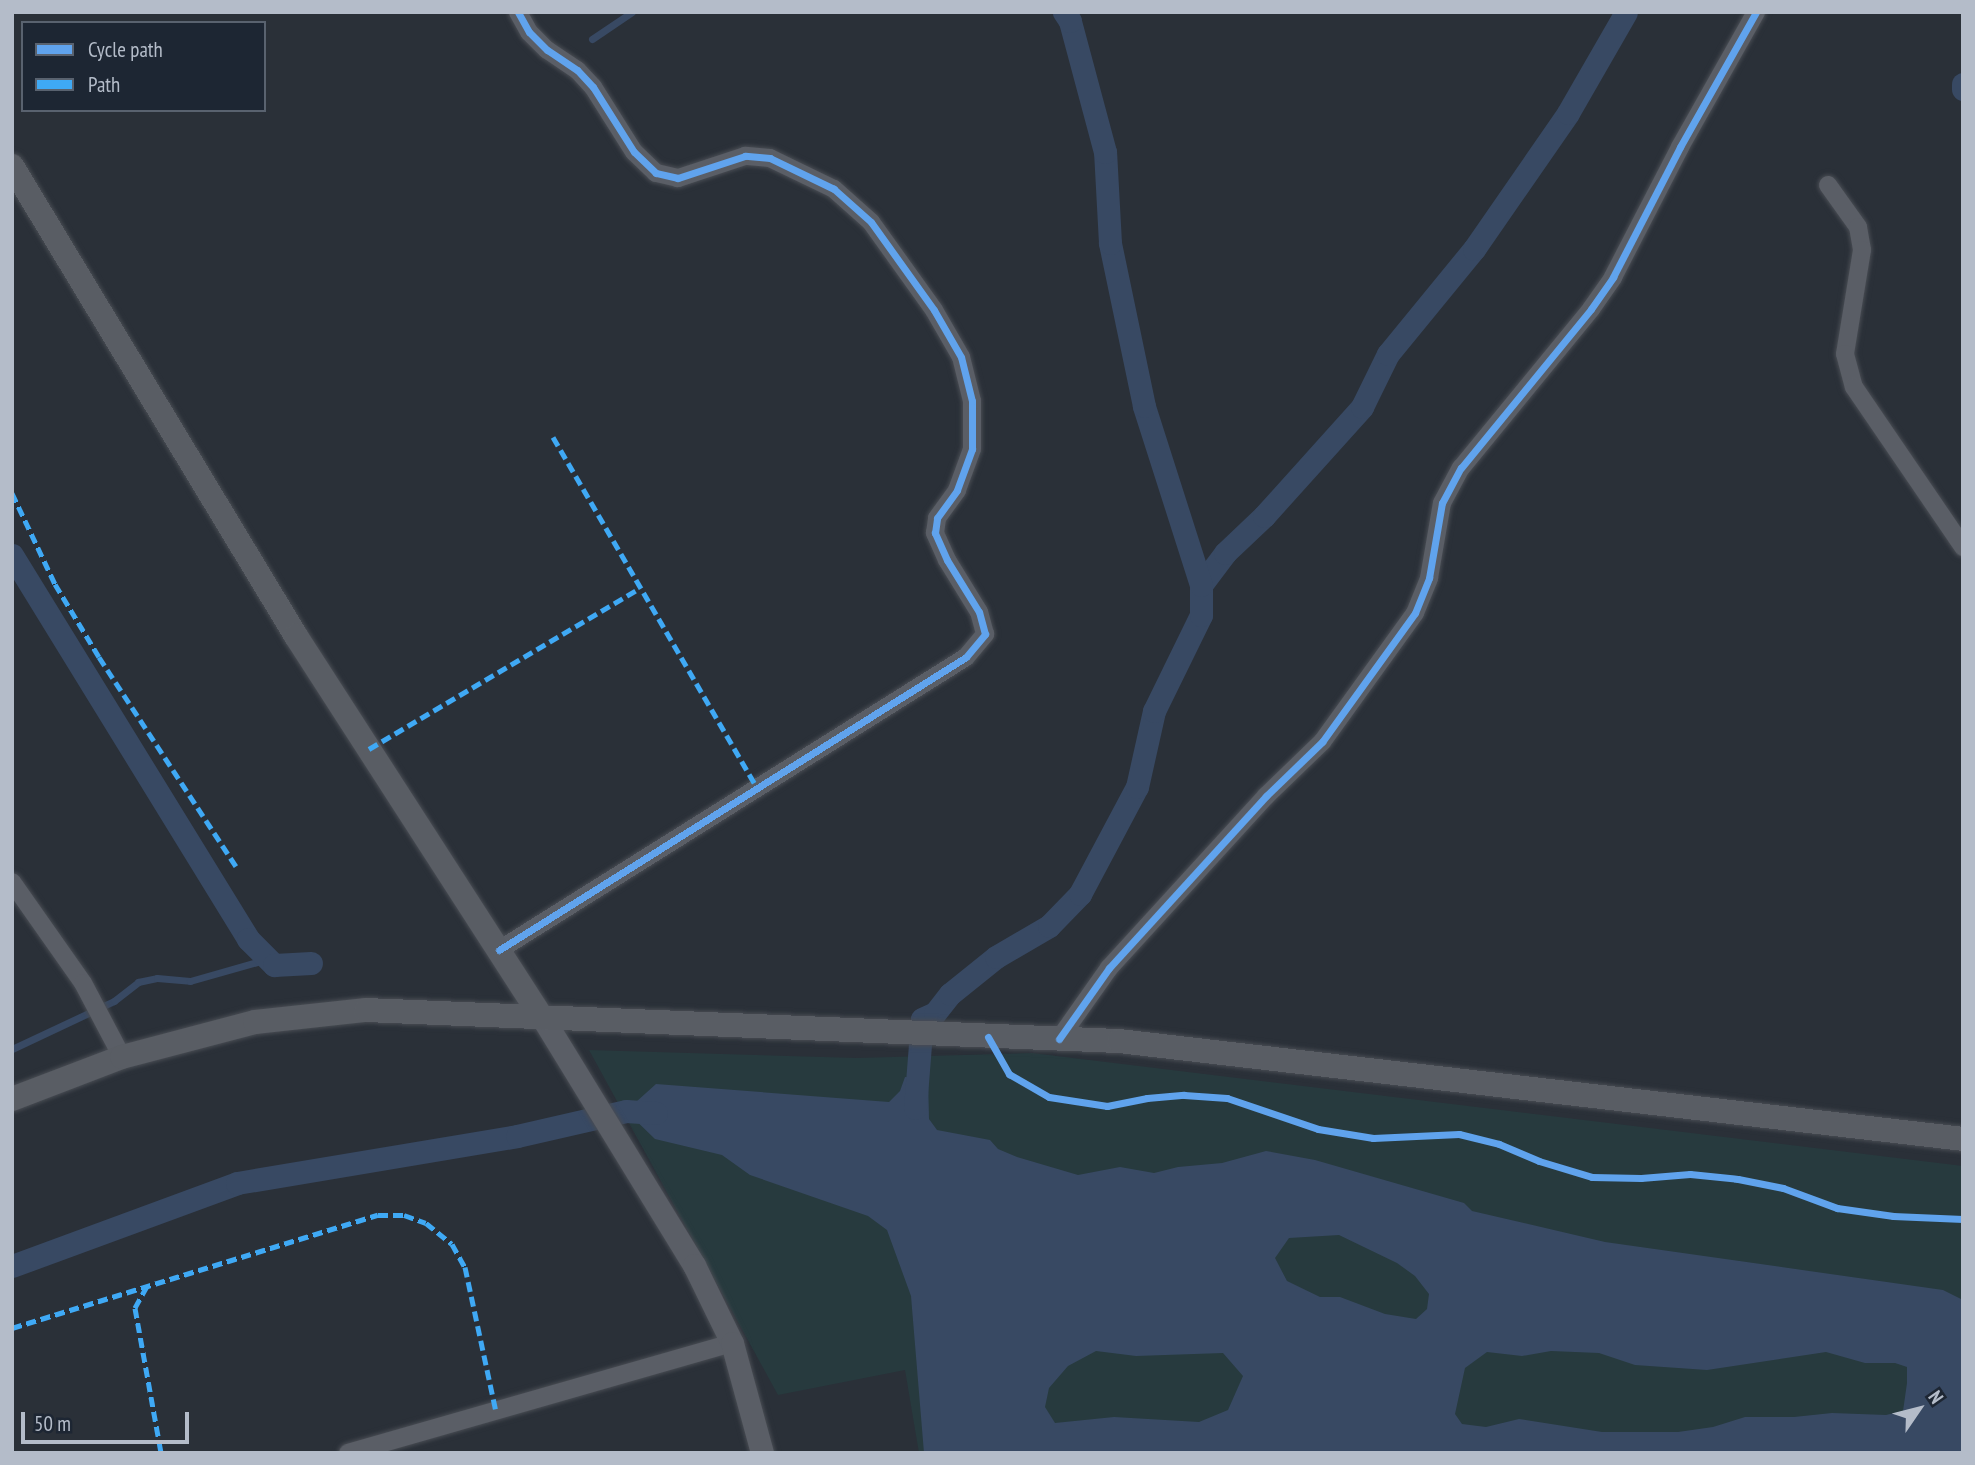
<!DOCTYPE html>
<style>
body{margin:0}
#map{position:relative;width:1975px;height:1465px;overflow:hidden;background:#2a3038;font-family:"PT Sans Narrow",sans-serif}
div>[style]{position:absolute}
.green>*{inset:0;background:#273a3e}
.water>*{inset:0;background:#384963}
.stream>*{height:7px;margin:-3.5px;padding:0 3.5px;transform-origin:3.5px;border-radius:3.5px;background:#384963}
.canal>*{height:23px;margin:-11.5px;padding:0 11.5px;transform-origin:11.5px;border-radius:11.5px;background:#384963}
.roads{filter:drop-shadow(0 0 2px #484c53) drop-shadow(0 0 2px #484c53)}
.minor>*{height:18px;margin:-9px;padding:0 9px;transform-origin:9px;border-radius:9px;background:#5a5e66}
.tertiary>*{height:23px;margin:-11.5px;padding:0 11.5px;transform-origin:11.5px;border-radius:11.5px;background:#5a5e66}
.secondary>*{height:24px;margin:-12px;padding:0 12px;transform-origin:12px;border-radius:12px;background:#595d64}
.quiet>*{height:5px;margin-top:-2.5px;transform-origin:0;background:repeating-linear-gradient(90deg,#3fa9f5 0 10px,transparent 0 15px)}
.cycleway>*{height:7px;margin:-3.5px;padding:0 3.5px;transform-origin:3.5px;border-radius:3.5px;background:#60a3ed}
span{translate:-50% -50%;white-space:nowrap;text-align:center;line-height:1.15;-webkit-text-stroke:7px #1d2633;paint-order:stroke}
.frame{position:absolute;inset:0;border:14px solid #b4bcc9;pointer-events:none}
.legend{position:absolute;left:21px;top:21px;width:245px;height:91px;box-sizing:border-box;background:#1d2633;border:2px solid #59626f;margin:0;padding:9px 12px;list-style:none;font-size:21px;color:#b4bcc9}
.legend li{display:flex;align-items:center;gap:14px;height:35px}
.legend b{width:35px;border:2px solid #59626f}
.north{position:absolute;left:1884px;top:1374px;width:70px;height:70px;-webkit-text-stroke:5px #1d2633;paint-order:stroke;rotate:55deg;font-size:19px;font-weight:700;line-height:28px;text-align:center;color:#b4bcc9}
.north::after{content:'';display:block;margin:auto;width:24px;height:32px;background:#b4bcc9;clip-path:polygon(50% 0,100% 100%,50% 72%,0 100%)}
.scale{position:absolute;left:21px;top:1412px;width:168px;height:32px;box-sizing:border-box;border:4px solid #b4bcc9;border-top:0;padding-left:9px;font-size:21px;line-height:24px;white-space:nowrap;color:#b4bcc9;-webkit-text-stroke:5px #1d2633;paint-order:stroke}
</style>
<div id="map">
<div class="green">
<div style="clip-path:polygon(589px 1050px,857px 1058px,1032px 1053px,1963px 1166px,1963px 1453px,919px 1453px,905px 1370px,778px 1395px)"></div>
</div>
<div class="water">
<div style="clip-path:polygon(evenodd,905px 1077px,928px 1078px,929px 1119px,937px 1130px,990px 1140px,998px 1149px,1017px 1157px,1078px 1175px,1120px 1167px,1154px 1173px,1178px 1167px,1222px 1163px,1266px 1151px,1315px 1160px,1464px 1203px,1472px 1211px,1605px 1242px,1943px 1290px,1963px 1300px,1963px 1453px,924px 1453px,911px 1296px,887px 1230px,868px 1216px,750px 1175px,722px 1155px,655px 1139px,626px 1111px,656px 1084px,889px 1102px,900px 1091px,905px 1077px,1339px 1235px,1397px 1263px,1415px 1276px,1429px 1294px,1427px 1309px,1416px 1319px,1385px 1314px,1340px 1297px,1320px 1297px,1287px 1281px,1275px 1258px,1289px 1238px,1339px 1235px,905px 1077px,1096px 1351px,1136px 1356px,1223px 1353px,1243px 1376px,1228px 1410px,1199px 1422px,1114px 1417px,1055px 1423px,1045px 1407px,1049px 1388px,1068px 1366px,1096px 1351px,905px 1077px,1551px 1351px,1599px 1353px,1635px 1365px,1707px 1370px,1826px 1352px,1865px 1363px,1895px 1363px,1907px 1367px,1907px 1383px,1903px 1411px,1886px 1415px,1832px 1413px,1794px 1417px,1745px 1417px,1713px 1427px,1678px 1432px,1602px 1432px,1519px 1419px,1486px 1427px,1462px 1424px,1455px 1414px,1465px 1368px,1487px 1352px,1522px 1356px,1551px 1351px)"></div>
</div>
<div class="stream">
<div style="left:592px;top:39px;width:48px;rotate:-34deg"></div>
<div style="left:12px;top:1049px;width:113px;rotate:-25.2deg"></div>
<div style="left:114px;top:1001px;width:31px;rotate:-38deg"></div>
<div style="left:138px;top:982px;width:19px;rotate:-12deg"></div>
<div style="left:157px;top:978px;width:33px;rotate:5deg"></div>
<div style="left:190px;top:981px;width:81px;rotate:-15.8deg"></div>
</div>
<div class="canal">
<div style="left:1963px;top:84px;width:5px;rotate:90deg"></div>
<div style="left:12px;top:555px;width:451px;rotate:58.4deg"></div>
<div style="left:248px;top:939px;width:37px;rotate:45deg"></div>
<div style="left:274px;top:965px;width:37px;rotate:-3deg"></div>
<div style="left:1201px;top:585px;width:40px;rotate:-53deg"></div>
<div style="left:1225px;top:553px;width:54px;rotate:-43.5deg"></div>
<div style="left:1264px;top:516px;width:147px;rotate:-48deg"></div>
<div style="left:1362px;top:407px;width:59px;rotate:-63.9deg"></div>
<div style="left:1388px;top:354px;width:136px;rotate:-50.7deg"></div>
<div style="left:1474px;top:249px;width:165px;rotate:-55.3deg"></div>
<div style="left:1568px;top:113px;width:116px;rotate:-60.1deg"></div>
<div style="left:915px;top:1108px;width:89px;rotate:-85.5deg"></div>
<div style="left:922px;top:1019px;width:14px;rotate:-25deg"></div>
<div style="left:935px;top:1013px;width:24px;rotate:-52deg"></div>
<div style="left:950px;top:994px;width:59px;rotate:-38.8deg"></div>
<div style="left:996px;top:957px;width:61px;rotate:-30.3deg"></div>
<div style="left:1049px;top:926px;width:45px;rotate:-45.9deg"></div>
<div style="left:1080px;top:894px;width:121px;rotate:-62deg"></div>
<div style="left:1137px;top:787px;width:78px;rotate:-77.4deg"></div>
<div style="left:1154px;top:711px;width:107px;rotate:-63.9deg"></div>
<div style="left:1201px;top:615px;width:30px;rotate:-90deg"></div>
<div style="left:1201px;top:585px;width:188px;rotate:-107.7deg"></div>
<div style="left:1144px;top:406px;width:167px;rotate:-101.8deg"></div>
<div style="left:1110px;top:243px;width:91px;rotate:-93.1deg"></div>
<div style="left:1105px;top:152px;width:136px;rotate:-105deg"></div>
<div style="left:1070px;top:21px;width:11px;rotate:-124deg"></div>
<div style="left:12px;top:1266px;width:240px;rotate:-20.2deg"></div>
<div style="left:237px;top:1183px;width:284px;rotate:-9.5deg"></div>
<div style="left:517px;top:1136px;width:112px;rotate:-12.9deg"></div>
<div style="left:626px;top:1111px;width:30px;rotate:4deg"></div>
</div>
<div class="roads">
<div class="minor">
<div style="left:1828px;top:185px;width:52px;rotate:54.5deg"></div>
<div style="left:1858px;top:227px;width:23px;rotate:80deg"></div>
<div style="left:1862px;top:250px;width:105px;rotate:99.3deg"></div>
<div style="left:1845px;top:354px;width:34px;rotate:75deg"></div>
<div style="left:1854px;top:387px;width:194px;rotate:55.7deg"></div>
<div style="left:12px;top:882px;width:123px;rotate:54.9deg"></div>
<div style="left:83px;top:983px;width:84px;rotate:62.2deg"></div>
<div style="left:499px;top:950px;width:551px;rotate:-32.1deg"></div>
<div style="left:966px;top:657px;width:30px;rotate:-50deg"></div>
<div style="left:985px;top:634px;width:23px;rotate:-105deg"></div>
<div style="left:979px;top:612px;width:61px;rotate:-121.6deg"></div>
<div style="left:947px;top:560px;width:30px;rotate:-114deg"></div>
<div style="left:935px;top:533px;width:15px;rotate:-82deg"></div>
<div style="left:937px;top:518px;width:34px;rotate:-54deg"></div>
<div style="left:957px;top:490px;width:44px;rotate:-69.9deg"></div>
<div style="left:972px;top:449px;width:48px;rotate:-90deg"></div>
<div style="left:972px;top:401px;width:45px;rotate:-104deg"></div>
<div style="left:961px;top:357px;width:54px;rotate:-119.9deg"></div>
<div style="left:934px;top:310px;width:108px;rotate:-125.6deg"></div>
<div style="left:871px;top:222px;width:50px;rotate:-138.3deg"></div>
<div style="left:834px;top:189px;width:71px;rotate:-154.2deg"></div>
<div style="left:770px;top:158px;width:25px;rotate:-175deg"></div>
<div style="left:745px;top:156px;width:71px;rotate:161.8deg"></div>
<div style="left:678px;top:178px;width:23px;rotate:-167deg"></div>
<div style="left:656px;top:173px;width:30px;rotate:-136deg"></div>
<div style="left:634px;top:152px;width:77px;rotate:-122.2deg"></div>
<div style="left:593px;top:87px;width:23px;rotate:-133deg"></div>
<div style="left:577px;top:70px;width:36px;rotate:-146deg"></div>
<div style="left:547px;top:50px;width:25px;rotate:-135deg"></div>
<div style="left:529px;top:32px;width:23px;rotate:-119deg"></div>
<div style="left:1059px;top:1039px;width:87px;rotate:-54.8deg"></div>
<div style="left:1109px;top:968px;width:233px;rotate:-47.6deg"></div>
<div style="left:1266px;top:796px;width:78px;rotate:-44deg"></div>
<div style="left:1322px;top:742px;width:159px;rotate:-54.2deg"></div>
<div style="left:1415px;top:613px;width:38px;rotate:-68deg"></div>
<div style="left:1429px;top:578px;width:76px;rotate:-80.2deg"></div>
<div style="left:1442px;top:503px;width:40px;rotate:-62deg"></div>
<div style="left:1461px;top:468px;width:205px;rotate:-50.7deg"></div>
<div style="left:1591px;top:309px;width:39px;rotate:-55deg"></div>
<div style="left:1613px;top:277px;width:146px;rotate:-62.7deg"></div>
<div style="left:1680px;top:147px;width:155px;rotate:-60.6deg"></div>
<div style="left:348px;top:1453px;width:399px;rotate:-16deg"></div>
</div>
<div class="tertiary">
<div style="left:542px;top:1017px;width:291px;rotate:58.5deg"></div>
<div style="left:694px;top:1265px;width:87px;rotate:64deg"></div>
<div style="left:732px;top:1343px;width:114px;rotate:74.7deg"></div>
</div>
<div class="secondary">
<div style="left:12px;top:166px;width:549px;rotate:58.86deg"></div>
<div style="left:296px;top:636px;width:454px;rotate:57.2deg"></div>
<div style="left:12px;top:1099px;width:118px;rotate:-20.9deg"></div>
<div style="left:122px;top:1057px;width:138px;rotate:-14.7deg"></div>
<div style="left:255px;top:1022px;width:112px;rotate:-6.2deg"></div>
<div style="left:366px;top:1010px;width:754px;rotate:2.36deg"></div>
<div style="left:1119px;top:1041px;width:850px;rotate:6.62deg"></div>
</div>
</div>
<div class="quiet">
<div style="left:553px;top:437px;width:406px;rotate:59.8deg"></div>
<div style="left:12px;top:493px;width:101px;rotate:64.7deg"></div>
<div style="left:55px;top:584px;width:85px;rotate:58.9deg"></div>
<div style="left:99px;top:657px;width:250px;rotate:56.8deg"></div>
<div style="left:369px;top:749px;width:313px;rotate:-30.7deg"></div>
<div style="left:147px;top:1286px;width:25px;rotate:119deg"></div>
<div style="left:135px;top:1308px;width:147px;rotate:79.8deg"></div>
<div style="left:12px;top:1328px;width:383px;rotate:-17.2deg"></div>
<div style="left:378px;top:1215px;width:26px"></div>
<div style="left:404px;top:1215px;width:23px;rotate:20deg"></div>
<div style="left:426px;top:1223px;width:33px;rotate:39deg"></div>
<div style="left:452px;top:1244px;width:26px;rotate:61deg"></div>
<div style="left:465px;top:1267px;width:147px;rotate:77.9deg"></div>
</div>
<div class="cycleway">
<div style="left:499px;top:950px;width:551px;rotate:-32.1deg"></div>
<div style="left:966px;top:657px;width:30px;rotate:-50deg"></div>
<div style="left:985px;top:634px;width:23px;rotate:-105deg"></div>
<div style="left:979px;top:612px;width:61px;rotate:-121.6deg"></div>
<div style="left:947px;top:560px;width:30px;rotate:-114deg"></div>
<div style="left:935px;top:533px;width:15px;rotate:-82deg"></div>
<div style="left:937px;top:518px;width:34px;rotate:-54deg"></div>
<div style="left:957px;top:490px;width:44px;rotate:-69.9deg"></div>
<div style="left:972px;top:449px;width:48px;rotate:-90deg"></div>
<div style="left:972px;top:401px;width:45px;rotate:-104deg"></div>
<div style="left:961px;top:357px;width:54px;rotate:-119.9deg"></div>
<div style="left:934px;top:310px;width:108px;rotate:-125.6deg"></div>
<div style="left:871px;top:222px;width:50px;rotate:-138.3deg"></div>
<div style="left:834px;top:189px;width:71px;rotate:-154.2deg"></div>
<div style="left:770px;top:158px;width:25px;rotate:-175deg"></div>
<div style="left:745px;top:156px;width:71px;rotate:161.8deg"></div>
<div style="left:678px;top:178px;width:23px;rotate:-167deg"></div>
<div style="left:656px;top:173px;width:30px;rotate:-136deg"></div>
<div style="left:634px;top:152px;width:77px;rotate:-122.2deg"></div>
<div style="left:593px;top:87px;width:23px;rotate:-133deg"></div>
<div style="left:577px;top:70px;width:36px;rotate:-146deg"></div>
<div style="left:547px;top:50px;width:25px;rotate:-135deg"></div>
<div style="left:529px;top:32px;width:23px;rotate:-119deg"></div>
<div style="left:988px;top:1037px;width:43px;rotate:60.4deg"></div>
<div style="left:1009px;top:1074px;width:46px;rotate:29.9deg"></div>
<div style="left:1049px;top:1097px;width:59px;rotate:8.8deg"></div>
<div style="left:1107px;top:1106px;width:41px;rotate:-11.3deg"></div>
<div style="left:1147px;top:1098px;width:37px;rotate:-5deg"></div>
<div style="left:1184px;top:1095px;width:43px;rotate:4deg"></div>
<div style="left:1227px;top:1098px;width:96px;rotate:18.8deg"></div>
<div style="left:1318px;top:1129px;width:56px;rotate:9.3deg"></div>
<div style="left:1373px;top:1138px;width:86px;rotate:-2.7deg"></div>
<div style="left:1459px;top:1134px;width:41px;rotate:14deg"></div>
<div style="left:1499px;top:1144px;width:43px;rotate:23deg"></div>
<div style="left:1539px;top:1161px;width:55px;rotate:16.8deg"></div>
<div style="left:1592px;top:1177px;width:49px;rotate:1.2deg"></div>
<div style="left:1641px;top:1178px;width:49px;rotate:-4.7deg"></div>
<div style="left:1690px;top:1174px;width:48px;rotate:5.9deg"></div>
<div style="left:1738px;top:1179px;width:46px;rotate:11.3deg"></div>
<div style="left:1783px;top:1188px;width:58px;rotate:20.3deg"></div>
<div style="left:1837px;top:1208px;width:57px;rotate:8.1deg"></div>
<div style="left:1893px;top:1216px;width:70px;rotate:2.5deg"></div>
<div style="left:1059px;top:1039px;width:87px;rotate:-54.8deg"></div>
<div style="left:1109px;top:968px;width:233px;rotate:-47.6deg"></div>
<div style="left:1266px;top:796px;width:78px;rotate:-44deg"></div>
<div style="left:1322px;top:742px;width:159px;rotate:-54.2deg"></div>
<div style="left:1415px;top:613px;width:38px;rotate:-68deg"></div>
<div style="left:1429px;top:578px;width:76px;rotate:-80.2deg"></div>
<div style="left:1442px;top:503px;width:40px;rotate:-62deg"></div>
<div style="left:1461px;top:468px;width:205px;rotate:-50.7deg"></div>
<div style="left:1591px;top:309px;width:39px;rotate:-55deg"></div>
<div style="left:1613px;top:277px;width:146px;rotate:-62.7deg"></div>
<div style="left:1680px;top:147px;width:155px;rotate:-60.6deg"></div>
</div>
<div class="frame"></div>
<ul class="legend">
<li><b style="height:9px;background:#60a3ed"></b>Cycle path</li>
<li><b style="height:9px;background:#3fa9f5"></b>Path</li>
</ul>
<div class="north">N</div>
<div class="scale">50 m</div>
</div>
